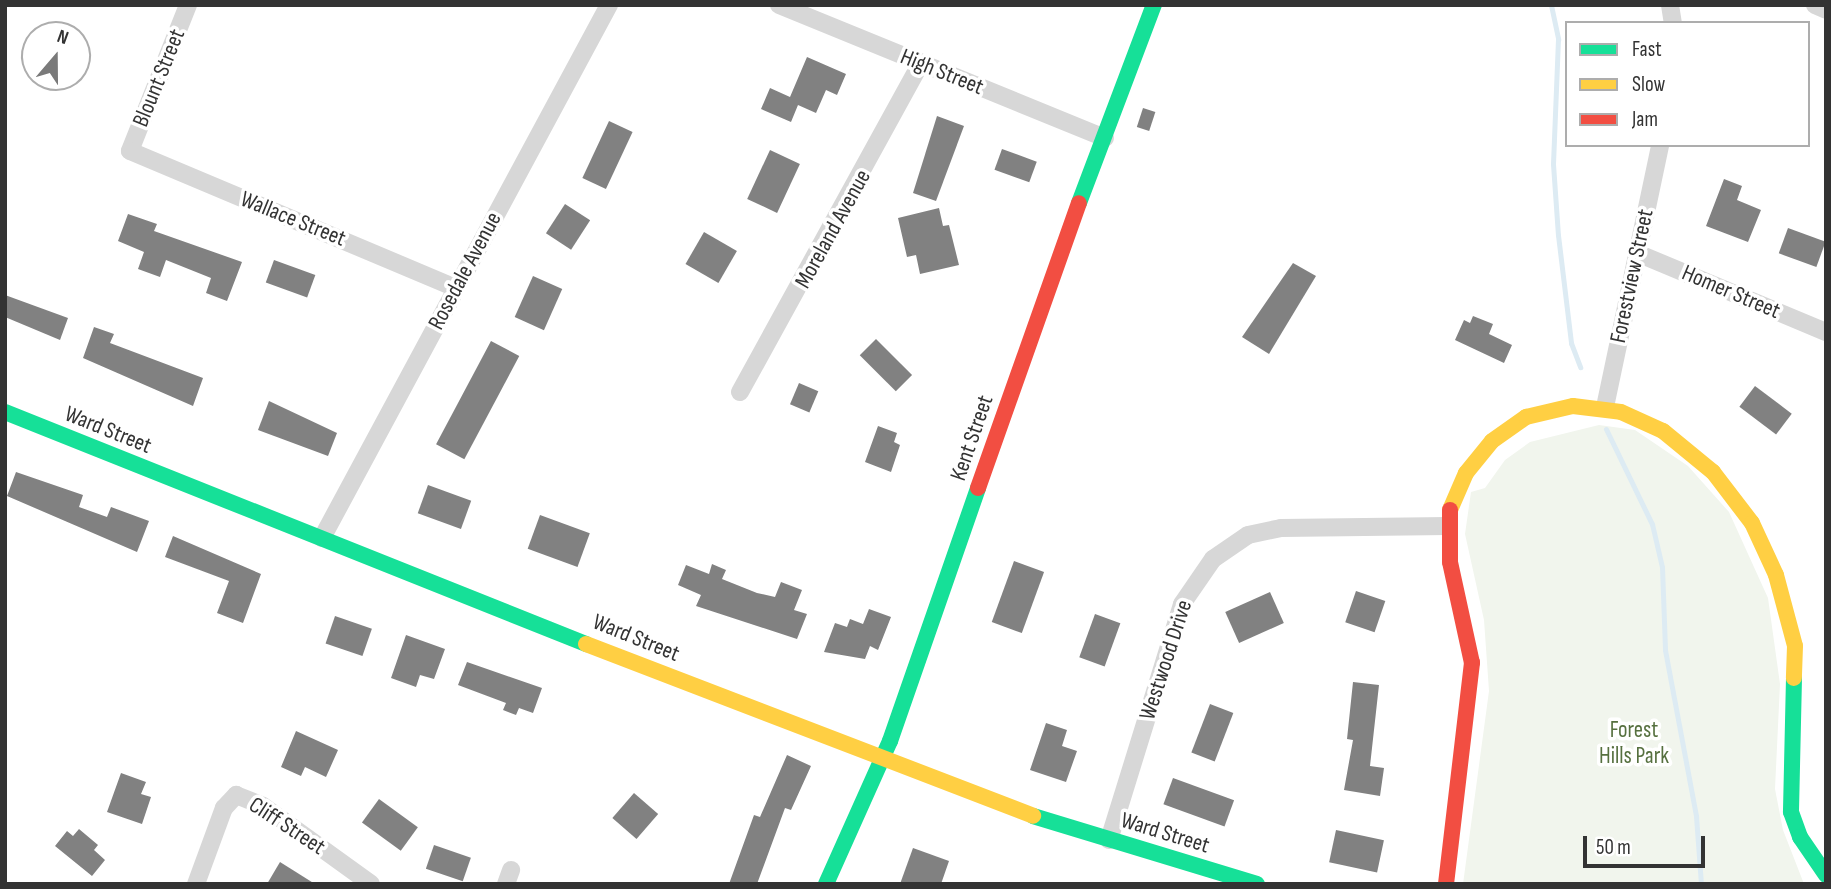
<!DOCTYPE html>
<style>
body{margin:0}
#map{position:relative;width:1831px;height:889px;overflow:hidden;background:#fff;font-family:"Sofia Sans Condensed",sans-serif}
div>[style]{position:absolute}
.green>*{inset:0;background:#f1f5ed}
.stream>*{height:5px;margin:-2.5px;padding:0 2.5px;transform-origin:2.5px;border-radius:2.5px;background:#ddebf3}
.building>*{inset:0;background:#818181;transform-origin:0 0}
.street>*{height:18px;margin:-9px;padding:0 9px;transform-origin:9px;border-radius:9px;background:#d7d7d7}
.fast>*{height:16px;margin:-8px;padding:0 8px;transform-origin:8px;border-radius:8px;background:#16e098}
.slow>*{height:16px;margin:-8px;padding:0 8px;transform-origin:8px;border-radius:8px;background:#ffcf43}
.jam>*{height:16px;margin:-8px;padding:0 8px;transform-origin:8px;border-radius:8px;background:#f24e42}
span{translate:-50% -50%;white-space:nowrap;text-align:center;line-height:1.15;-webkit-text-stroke:7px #fff;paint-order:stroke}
.street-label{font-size:23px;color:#333}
.park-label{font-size:23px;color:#56703f}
.frame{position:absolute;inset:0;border:7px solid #333;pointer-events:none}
.legend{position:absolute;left:1565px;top:21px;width:245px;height:126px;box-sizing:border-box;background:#fff;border:2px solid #adadad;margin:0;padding:9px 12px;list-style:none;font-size:21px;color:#333}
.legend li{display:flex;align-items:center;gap:14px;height:35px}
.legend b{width:35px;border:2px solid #adadad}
.north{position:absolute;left:21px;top:21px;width:70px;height:70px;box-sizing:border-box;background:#fff;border:2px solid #adadad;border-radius:50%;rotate:20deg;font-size:19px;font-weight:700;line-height:28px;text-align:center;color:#333}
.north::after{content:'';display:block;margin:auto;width:24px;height:32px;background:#7a7a7a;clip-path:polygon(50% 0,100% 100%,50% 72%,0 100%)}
.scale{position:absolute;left:1583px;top:836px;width:122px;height:32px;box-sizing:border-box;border:4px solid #333;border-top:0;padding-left:9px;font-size:21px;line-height:24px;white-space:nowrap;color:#333;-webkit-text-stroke:5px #fff;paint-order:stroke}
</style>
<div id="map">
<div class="green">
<div style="clip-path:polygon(1599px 425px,1635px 430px,1688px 466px,1729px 512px,1768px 598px,1780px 684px,1775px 789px,1783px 830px,1804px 884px,1463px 884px,1489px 691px,1484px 620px,1465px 534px,1471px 492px,1485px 488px,1505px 460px,1530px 442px)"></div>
</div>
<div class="stream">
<div style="left:1551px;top:5px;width:35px;rotate:78deg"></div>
<div style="left:1558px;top:39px;width:125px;rotate:92.3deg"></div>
<div style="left:1553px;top:164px;width:71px;rotate:86deg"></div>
<div style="left:1558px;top:235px;width:109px;rotate:83.1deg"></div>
<div style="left:1571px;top:343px;width:26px;rotate:69deg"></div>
<div style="left:1606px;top:429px;width:106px;rotate:64.2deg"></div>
<div style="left:1652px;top:524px;width:44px;rotate:76.9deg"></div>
<div style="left:1662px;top:567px;width:83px;rotate:87.9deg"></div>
<div style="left:1665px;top:650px;width:169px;rotate:79.4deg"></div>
<div style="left:1696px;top:816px;width:68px;rotate:85.8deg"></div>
</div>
<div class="building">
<div style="clip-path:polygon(807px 57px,846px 74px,837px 95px,826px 90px,816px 113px,798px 105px,791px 122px,761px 109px,770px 88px,790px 97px)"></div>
<div style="left:1143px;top:108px;width:13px;height:20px;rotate:18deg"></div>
<div style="clip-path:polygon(937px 116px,964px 126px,936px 201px,913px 193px)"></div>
<div style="left:609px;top:121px;width:26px;height:63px;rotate:25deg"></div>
<div style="left:1002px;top:149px;width:37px;height:22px;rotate:20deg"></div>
<div style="left:770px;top:150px;width:33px;height:54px;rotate:25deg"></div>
<div style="clip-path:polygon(1724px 179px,1742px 186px,1737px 200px,1761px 210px,1748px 242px,1706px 226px)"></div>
<div style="left:565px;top:204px;width:30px;height:35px;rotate:33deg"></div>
<div style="clip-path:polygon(939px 208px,943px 226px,949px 225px,959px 265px,920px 274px,916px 255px,907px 257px,898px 218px)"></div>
<div style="clip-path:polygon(128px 214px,157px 224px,154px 231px,242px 262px,227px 301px,206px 293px,211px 278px,166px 260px,160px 277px,138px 269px,144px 252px,118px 241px)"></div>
<div style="left:1788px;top:228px;width:40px;height:27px;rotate:20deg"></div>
<div style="left:704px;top:232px;width:38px;height:37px;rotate:30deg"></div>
<div style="left:274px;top:260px;width:44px;height:24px;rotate:20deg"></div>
<div style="clip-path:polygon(1293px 263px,1316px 276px,1269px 354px,1242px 337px)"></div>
<div style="left:533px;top:276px;width:32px;height:45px;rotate:24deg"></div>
<div style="clip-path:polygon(5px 295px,68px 318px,60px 340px,5px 317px)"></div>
<div style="clip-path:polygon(1473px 316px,1493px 324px,1489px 334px,1512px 345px,1504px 363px,1455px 340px,1464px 320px,1470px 323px)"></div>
<div style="clip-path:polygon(94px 327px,114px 334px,110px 343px,203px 378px,193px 406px,83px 358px)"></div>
<div style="left:876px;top:339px;width:51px;height:23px;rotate:45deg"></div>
<div style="left:491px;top:341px;width:32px;height:117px;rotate:28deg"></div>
<div style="left:799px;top:383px;width:21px;height:23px;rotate:23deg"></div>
<div style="left:1755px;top:386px;width:46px;height:26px;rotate:37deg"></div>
<div style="clip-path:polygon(269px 401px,337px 433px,328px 456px,258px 430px)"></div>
<div style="clip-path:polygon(878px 426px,897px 433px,894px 442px,900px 445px,891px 472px,865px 462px)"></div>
<div style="clip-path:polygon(16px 472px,83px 495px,79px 507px,107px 517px,111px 507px,149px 521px,137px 552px,7px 496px)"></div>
<div style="left:428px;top:485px;width:46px;height:30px;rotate:20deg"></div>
<div style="left:540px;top:515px;width:53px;height:36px;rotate:20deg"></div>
<div style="clip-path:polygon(173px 536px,261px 574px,243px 623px,217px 613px,229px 581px,165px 557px)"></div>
<div style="left:1014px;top:561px;width:32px;height:65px;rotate:20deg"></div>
<div style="clip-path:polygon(712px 564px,726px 570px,722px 579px,757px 593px,775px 597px,781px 582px,802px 590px,794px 610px,807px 614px,797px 639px,696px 606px,701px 595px,678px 585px,686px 565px,709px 574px)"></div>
<div style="left:1356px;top:591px;width:31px;height:33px;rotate:19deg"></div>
<div style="left:1270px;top:592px;width:34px;height:49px;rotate:66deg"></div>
<div style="clip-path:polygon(869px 609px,891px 617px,878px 650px,870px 646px,865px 659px,824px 652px,835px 623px,847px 627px,850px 619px,863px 624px)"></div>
<div style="left:1095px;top:614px;width:27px;height:46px;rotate:20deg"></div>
<div style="left:335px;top:616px;width:39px;height:29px;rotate:19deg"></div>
<div style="clip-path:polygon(406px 635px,445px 649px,434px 679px,420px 675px,416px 687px,391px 678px)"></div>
<div style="clip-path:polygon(467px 662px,542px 688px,533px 713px,519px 708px,516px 715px,503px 710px,506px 703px,458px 685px)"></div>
<div style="clip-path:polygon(1353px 682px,1379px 685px,1370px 766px,1384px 768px,1380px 796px,1344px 790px,1353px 740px,1347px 739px)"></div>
<div style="left:1210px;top:704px;width:25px;height:52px;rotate:21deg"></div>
<div style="clip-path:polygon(1046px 723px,1067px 730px,1062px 746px,1077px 751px,1066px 782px,1030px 770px)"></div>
<div style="clip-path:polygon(296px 731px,338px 750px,326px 777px,305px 767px,301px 776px,281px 767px)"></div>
<div style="clip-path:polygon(787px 755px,811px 766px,791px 810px,785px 808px,757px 884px,729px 884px,754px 815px,760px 817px)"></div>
<div style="clip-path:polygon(121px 773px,146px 782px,141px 794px,151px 797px,142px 824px,107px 812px)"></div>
<div style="left:1173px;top:778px;width:65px;height:28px;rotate:20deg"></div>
<div style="left:634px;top:793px;width:32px;height:33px;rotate:41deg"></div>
<div style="left:379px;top:799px;width:48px;height:29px;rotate:36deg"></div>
<div style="clip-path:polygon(79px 829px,98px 845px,94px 850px,105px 860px,92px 876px,55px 846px,67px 831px,73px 836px)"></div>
<div style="left:1336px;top:830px;width:49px;height:33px;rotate:12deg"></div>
<div style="left:434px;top:845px;width:39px;height:25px;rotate:19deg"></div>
<div style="clip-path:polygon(913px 848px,949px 861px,941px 884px,900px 884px)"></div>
<div style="clip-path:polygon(280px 862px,315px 884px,267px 884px)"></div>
</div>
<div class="street">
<div style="left:188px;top:5px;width:157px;rotate:111.7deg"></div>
<div style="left:130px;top:151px;width:354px;rotate:22.8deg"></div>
<div style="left:779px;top:5px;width:352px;rotate:22.2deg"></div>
<div style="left:1670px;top:5px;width:18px;rotate:81deg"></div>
<div style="left:1815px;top:5px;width:12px;rotate:24deg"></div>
<div style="left:1637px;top:253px;width:205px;rotate:22.7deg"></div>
<div style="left:740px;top:392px;width:376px;rotate:-61.2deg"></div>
<div style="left:1605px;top:407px;width:268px;rotate:-78.1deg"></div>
<div style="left:322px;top:538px;width:605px;rotate:-61.7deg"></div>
<div style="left:1109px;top:840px;width:247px;rotate:-72.8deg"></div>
<div style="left:1182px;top:604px;width:55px;rotate:-55.4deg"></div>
<div style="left:1213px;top:559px;width:42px;rotate:-34.4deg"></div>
<div style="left:1248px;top:535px;width:34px;rotate:-12deg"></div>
<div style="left:1281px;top:528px;width:167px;rotate:-0.7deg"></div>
<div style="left:196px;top:884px;width:81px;rotate:-69.8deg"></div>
<div style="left:224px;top:808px;width:18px;rotate:-47deg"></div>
<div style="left:236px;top:795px;width:29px;rotate:22deg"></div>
<div style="left:263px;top:806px;width:133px;rotate:35.8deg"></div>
<div style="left:506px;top:884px;width:15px;rotate:-70deg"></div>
</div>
<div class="fast">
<div style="left:1079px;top:203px;width:212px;rotate:-69.3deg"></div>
<div style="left:5px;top:412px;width:626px;rotate:21.77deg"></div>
<div style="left:1794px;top:678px;width:134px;rotate:91.3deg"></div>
<div style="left:1791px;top:812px;width:27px;rotate:70deg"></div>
<div style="left:1800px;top:837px;width:46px;rotate:55.6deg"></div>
<div style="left:1033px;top:816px;width:234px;rotate:16.9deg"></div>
<div style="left:826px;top:884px;width:157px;rotate:-65.9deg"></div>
<div style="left:890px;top:741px;width:268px;rotate:-70.8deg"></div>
</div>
<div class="slow">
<div style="left:1450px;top:510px;width:40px;rotate:-66.6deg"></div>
<div style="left:1466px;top:473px;width:41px;rotate:-50.9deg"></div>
<div style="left:1492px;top:441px;width:42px;rotate:-35.2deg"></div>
<div style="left:1526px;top:417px;width:48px;rotate:-13.2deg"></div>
<div style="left:1573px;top:406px;width:48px;rotate:7.1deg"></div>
<div style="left:1621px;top:412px;width:46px;rotate:24.3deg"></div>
<div style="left:1663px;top:431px;width:65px;rotate:39.4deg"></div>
<div style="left:1713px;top:472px;width:64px;rotate:52.6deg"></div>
<div style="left:1752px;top:523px;width:57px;rotate:65.2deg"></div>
<div style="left:1776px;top:575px;width:73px;rotate:75deg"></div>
<div style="left:1795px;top:646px;width:32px;rotate:92deg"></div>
<div style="left:586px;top:644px;width:479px;rotate:21deg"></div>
</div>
<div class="jam">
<div style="left:978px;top:488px;width:302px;rotate:-70.5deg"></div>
<div style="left:1446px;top:884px;width:223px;rotate:-83.3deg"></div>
<div style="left:1472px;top:663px;width:103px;rotate:-102.3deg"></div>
<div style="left:1450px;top:562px;width:52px;rotate:-90deg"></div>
</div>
<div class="street-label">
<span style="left:942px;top:72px;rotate:22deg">High Street</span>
<span style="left:159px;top:78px;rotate:-68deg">Blount Street</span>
<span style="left:293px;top:219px;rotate:22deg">Wallace Street</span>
<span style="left:833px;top:229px;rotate:-61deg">Moreland Avenue</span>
<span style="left:465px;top:271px;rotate:-62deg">Rosedale Avenue</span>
<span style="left:1632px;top:276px;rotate:-78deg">Forestview Street</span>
<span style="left:1731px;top:292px;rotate:23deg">Homer Street</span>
<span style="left:108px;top:430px;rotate:22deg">Ward Street</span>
<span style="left:972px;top:438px;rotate:-71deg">Kent Street</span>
<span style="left:636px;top:638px;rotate:22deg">Ward Street</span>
<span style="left:1166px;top:660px;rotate:-72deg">Westwood Drive</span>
<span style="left:287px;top:826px;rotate:33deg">Cliff Street</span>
<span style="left:1165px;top:833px;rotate:17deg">Ward Street</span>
</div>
<div class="park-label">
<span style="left:1634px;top:743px">Forest<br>Hills Park</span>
</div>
<div class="frame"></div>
<ul class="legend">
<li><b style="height:9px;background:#16e098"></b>Fast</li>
<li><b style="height:9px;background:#ffcf43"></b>Slow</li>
<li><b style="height:9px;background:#f24e42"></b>Jam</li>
</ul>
<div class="north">N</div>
<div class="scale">50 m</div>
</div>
